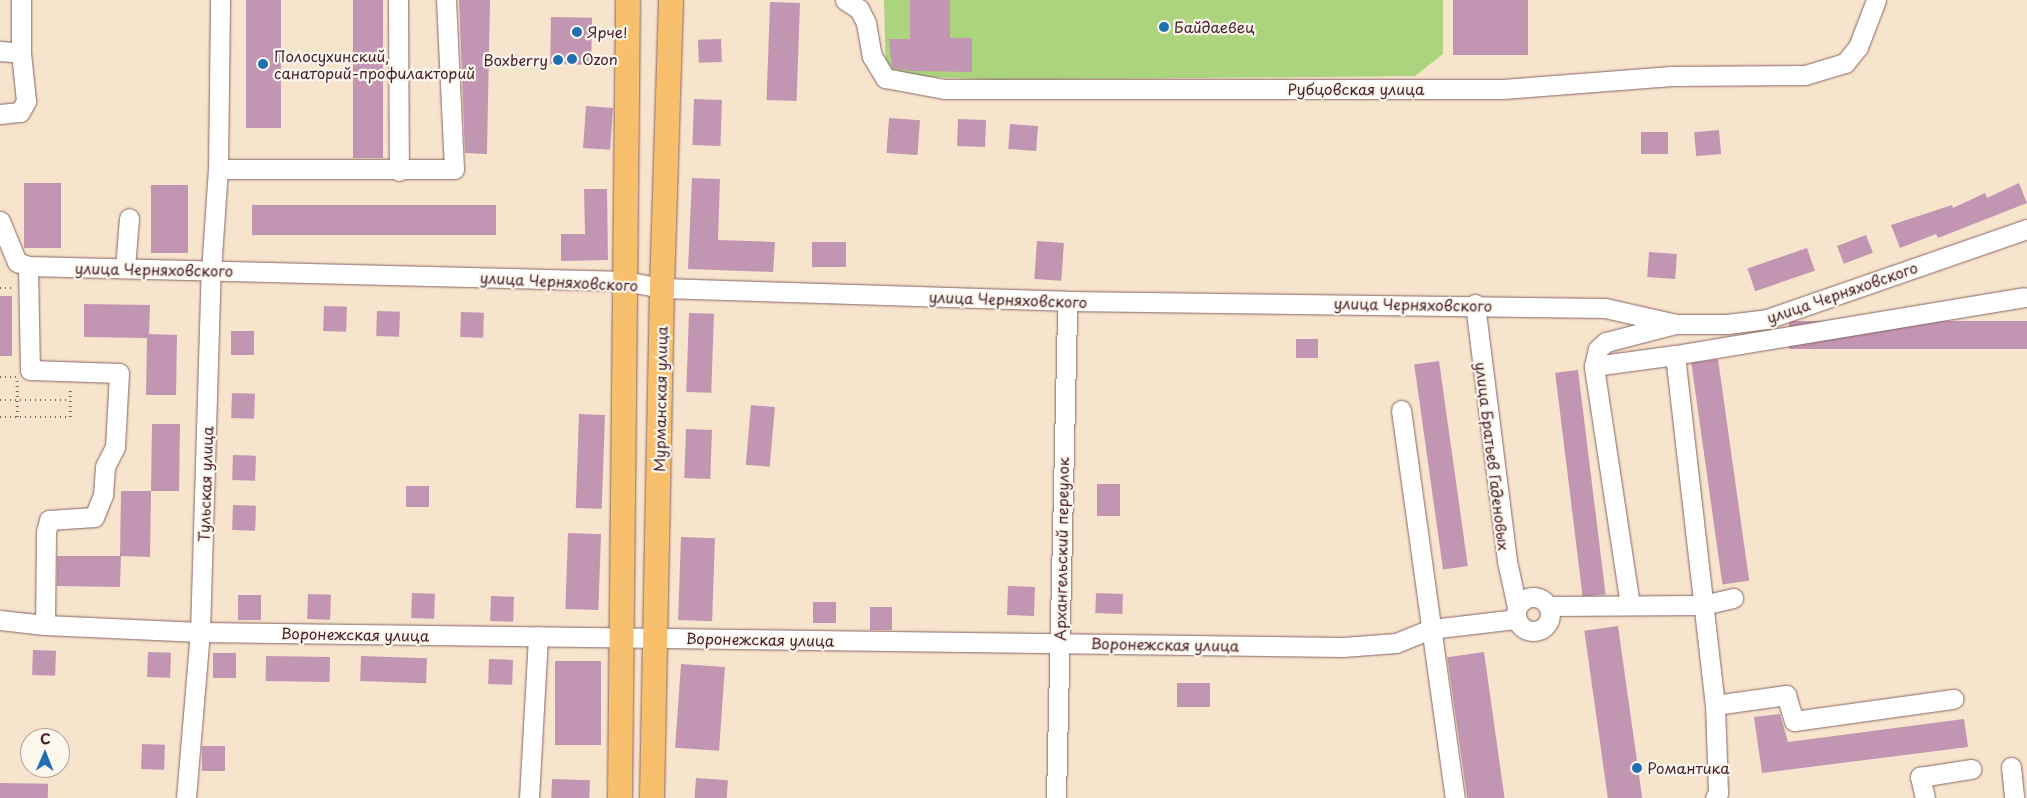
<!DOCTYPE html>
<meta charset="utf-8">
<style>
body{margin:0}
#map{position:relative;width:2027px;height:798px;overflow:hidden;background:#f7e4cd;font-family:"Playpen Sans",sans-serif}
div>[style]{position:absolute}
.green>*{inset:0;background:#acd47e}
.building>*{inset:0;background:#c295b2;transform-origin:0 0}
.path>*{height:2.5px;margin-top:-1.25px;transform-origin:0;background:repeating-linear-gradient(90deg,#876464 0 1px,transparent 0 5px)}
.roads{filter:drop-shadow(0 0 1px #876464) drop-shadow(0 0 1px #876464)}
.minor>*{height:19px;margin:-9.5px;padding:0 9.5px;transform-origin:9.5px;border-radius:9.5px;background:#fff}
.minor>.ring{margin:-9.5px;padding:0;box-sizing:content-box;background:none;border:19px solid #fff;border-radius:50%}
.major>*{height:24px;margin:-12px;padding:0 12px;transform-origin:12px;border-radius:12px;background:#f8bf6c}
.dots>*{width:14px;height:14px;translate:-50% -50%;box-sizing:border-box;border:2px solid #fbf7ec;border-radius:50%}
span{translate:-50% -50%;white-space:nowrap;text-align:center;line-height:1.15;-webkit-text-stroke:4.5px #fbf7ec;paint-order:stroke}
.poi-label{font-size:15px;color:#4a1f2b}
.left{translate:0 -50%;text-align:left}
.right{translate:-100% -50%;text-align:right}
.street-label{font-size:15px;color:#4a1f2b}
.north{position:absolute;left:20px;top:728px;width:50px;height:50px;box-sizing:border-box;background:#fbf7ec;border:1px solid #b4a19f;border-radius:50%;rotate:1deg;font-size:14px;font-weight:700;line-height:20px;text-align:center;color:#4a1f2b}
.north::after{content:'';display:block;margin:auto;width:18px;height:22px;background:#1f6fb2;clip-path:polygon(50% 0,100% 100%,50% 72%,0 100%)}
</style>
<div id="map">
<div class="green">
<div style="clip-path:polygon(884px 0,1443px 0,1443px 54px,1415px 76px,996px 80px,886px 75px)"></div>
</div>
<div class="building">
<div style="left:246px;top:0;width:35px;height:128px"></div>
<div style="left:353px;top:0;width:30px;height:158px"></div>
<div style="clip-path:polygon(459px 0,490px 0,487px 154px,465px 153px)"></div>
<div style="clip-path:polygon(910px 0,950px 0,950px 38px,972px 38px,972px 72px,911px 71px,892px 68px,889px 39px,910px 39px)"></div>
<div style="left:1453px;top:0;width:75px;height:55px"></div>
<div style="left:770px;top:2px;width:30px;height:98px;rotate:2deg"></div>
<div style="left:551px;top:17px;width:41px;height:47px;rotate:1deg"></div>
<div style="left:721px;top:39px;width:23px;height:23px;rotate:88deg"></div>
<div style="left:694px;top:99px;width:28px;height:46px;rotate:2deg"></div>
<div style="left:586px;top:106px;width:27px;height:42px;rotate:4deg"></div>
<div style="left:889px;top:118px;width:31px;height:35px;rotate:4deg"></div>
<div style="left:958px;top:119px;width:28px;height:27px;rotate:2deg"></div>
<div style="left:1010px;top:124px;width:28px;height:25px;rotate:4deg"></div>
<div style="left:1719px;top:130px;width:24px;height:25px;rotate:85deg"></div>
<div style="left:1641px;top:132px;width:27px;height:22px"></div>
<div style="clip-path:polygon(692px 178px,720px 179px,718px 240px,775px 242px,773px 272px,688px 269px)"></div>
<div style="left:24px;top:183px;width:37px;height:65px"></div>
<div style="clip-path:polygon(2019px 183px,2027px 203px,1938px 238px,1936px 234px,1900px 248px,1891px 225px,1952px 205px,1953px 208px,1985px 193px,1987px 198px)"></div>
<div style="left:151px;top:185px;width:37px;height:68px"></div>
<div style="clip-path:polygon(584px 189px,607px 189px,608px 260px,561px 261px,561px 234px,585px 234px)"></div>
<div style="left:252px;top:205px;width:244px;height:30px"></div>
<div style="left:1866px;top:235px;width:19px;height:31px;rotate:69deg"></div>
<div style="left:1037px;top:241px;width:27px;height:38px;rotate:4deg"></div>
<div style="left:812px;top:242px;width:34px;height:25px"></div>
<div style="left:1807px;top:248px;width:24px;height:63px;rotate:71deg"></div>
<div style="left:1649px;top:252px;width:28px;height:25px;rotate:4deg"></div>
<div style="left:0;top:296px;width:12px;height:60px"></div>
<div style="clip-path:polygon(84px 304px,150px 305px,149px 334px,177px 335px,176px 395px,146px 395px,147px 338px,84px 337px)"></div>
<div style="left:324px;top:306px;width:23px;height:25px;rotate:2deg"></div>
<div style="left:377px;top:311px;width:23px;height:25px;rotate:2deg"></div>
<div style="left:461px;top:312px;width:23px;height:25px;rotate:2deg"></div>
<div style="left:689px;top:313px;width:25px;height:79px;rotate:2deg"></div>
<div style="left:2027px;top:321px;width:28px;height:238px;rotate:90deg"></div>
<div style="left:231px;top:331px;width:23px;height:24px"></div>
<div style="left:1296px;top:339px;width:22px;height:19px"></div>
<div style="left:1718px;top:359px;width:224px;height:27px;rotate:82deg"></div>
<div style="left:1439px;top:361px;width:207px;height:25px;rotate:82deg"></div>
<div style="left:1578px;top:370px;width:226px;height:23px;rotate:83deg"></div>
<div style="left:232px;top:393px;width:23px;height:25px;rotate:2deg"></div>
<div style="left:751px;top:405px;width:24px;height:60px;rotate:5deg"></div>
<div style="left:579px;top:414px;width:26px;height:94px;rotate:2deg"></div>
<div style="clip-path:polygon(152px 424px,180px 424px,179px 491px,151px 491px,150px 557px,121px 556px,120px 587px,57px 586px,57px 556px,120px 556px,121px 491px,151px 491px)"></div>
<div style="left:686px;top:429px;width:26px;height:49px;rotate:2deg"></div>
<div style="left:233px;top:455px;width:23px;height:25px;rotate:2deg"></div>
<div style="left:1097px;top:484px;width:23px;height:32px"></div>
<div style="left:406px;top:486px;width:23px;height:21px"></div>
<div style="left:233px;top:505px;width:23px;height:25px;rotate:2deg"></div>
<div style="left:568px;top:533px;width:33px;height:76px;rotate:2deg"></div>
<div style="left:681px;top:537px;width:34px;height:83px;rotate:2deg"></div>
<div style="left:1008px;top:586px;width:27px;height:29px;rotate:2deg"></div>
<div style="left:412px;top:593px;width:23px;height:25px;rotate:2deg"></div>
<div style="left:1096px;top:593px;width:27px;height:20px;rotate:2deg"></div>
<div style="left:308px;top:594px;width:23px;height:25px;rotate:2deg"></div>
<div style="left:238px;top:595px;width:23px;height:25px"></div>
<div style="left:491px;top:596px;width:23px;height:25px;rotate:2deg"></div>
<div style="left:813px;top:602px;width:23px;height:21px"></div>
<div style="left:870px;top:607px;width:22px;height:23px"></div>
<div style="left:1618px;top:626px;width:174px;height:34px;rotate:82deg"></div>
<div style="left:33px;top:650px;width:23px;height:25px;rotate:2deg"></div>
<div style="left:148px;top:652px;width:23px;height:25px;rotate:2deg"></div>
<div style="left:1484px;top:652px;width:148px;height:37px;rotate:82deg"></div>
<div style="left:213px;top:653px;width:23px;height:25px"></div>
<div style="left:266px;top:656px;width:64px;height:25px;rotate:1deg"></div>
<div style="left:361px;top:656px;width:66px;height:25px;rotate:2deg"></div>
<div style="left:489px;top:659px;width:24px;height:25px;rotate:2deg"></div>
<div style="left:555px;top:661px;width:46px;height:84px"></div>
<div style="left:681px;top:664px;width:44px;height:84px;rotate:4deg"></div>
<div style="left:1177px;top:683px;width:33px;height:24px"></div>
<div style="clip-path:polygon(1780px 714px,1788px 742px,1964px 719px,1968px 747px,1762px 773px,1754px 717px)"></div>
<div style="left:142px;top:744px;width:23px;height:25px;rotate:2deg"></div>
<div style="left:202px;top:746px;width:23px;height:25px"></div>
<div style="left:696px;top:778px;width:32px;height:20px;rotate:4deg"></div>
<div style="left:552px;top:779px;width:38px;height:19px;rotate:2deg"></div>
<div style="left:0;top:783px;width:48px;height:15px;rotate:1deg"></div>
</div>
<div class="path">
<div style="left:0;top:288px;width:11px"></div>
<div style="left:0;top:377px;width:16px"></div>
<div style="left:0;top:400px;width:70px"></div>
<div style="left:0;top:417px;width:70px"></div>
<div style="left:70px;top:417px;width:30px;rotate:-90deg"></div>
<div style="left:17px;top:417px;width:36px;rotate:-90deg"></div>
</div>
<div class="roads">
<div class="minor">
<div style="left:398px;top:0;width:171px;rotate:89.7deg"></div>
<div style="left:845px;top:0;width:17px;rotate:33deg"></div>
<div style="left:859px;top:9px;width:16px;rotate:63deg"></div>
<div style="left:866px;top:23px;width:34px;rotate:80deg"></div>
<div style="left:872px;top:56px;width:26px;rotate:59deg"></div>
<div style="left:885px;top:78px;width:60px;rotate:10.6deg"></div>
<div style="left:944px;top:89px;width:559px"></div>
<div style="left:1503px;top:89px;width:169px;rotate:-4.4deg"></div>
<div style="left:1672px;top:76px;width:133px;rotate:-0.4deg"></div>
<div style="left:1805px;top:75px;width:42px;rotate:-16.7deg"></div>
<div style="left:1845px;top:63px;width:21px;rotate:-51deg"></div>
<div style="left:1858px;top:47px;width:50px;rotate:-69deg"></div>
<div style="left:0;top:51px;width:21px;rotate:5deg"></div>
<div style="left:0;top:114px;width:20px;rotate:-6deg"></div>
<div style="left:20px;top:112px;width:13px;rotate:-61deg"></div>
<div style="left:26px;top:101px;width:48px;rotate:-95.9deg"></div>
<div style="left:21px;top:53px;width:53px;rotate:-90deg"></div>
<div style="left:218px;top:169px;width:236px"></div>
<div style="left:454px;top:169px;width:169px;rotate:-92.7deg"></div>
<div style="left:0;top:221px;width:44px;rotate:67.5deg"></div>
<div style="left:17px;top:262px;width:12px;rotate:20deg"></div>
<div style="left:28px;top:266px;width:597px;rotate:1.44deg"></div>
<div style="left:625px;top:281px;width:38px;rotate:11deg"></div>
<div style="left:662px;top:288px;width:405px;rotate:1.8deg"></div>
<div style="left:1067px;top:301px;width:538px;rotate:0.75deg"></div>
<div style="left:1605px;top:308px;width:73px;rotate:12.7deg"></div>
<div style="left:1676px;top:324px;width:51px"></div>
<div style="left:1727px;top:324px;width:40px;rotate:-7.1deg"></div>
<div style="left:1767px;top:319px;width:275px;rotate:-19.1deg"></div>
<div style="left:28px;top:266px;width:104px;rotate:88.9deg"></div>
<div style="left:30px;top:370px;width:89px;rotate:1.9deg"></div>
<div style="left:119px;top:373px;width:74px;rotate:93.1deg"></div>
<div style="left:115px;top:447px;width:22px;rotate:117deg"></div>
<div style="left:105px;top:467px;width:28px;rotate:94deg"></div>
<div style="left:103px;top:495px;width:24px;rotate:112deg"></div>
<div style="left:94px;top:517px;width:45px;rotate:176.2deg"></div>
<div style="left:49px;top:520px;width:12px;rotate:104deg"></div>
<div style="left:46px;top:532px;width:93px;rotate:90.6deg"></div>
<div style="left:125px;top:268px;width:50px;rotate:-85.4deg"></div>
<div style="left:1475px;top:304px;width:259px;rotate:82.9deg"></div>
<div style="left:1507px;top:561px;width:47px;rotate:77.7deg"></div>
<div style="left:1675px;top:355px;width:354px;rotate:-9.4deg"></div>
<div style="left:1594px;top:366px;width:82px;rotate:-7.7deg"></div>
<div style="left:1675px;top:355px;width:352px;rotate:83.5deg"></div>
<div style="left:1715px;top:705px;width:88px;rotate:88deg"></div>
<div style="left:1718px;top:793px;width:6px;rotate:121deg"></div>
<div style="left:1401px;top:410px;width:392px;rotate:82.1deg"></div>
<div class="ring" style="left:1516px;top:597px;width:15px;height:15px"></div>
<div style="left:1630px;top:605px;width:242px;rotate:-98.6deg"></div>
<div style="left:1594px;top:366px;width:17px;rotate:-77deg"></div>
<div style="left:1598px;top:349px;width:11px;rotate:-41deg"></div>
<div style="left:1606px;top:342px;width:71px;rotate:-14.6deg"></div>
<div style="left:1550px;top:606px;width:153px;rotate:-0.4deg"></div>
<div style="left:1703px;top:605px;width:31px;rotate:-13deg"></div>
<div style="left:0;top:620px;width:45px;rotate:6.3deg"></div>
<div style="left:45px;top:625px;width:155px;rotate:2.6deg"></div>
<div style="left:200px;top:632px;width:1143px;rotate:0.75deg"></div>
<div style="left:1343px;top:647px;width:53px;rotate:-4.3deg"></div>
<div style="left:1396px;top:643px;width:38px;rotate:-22deg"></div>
<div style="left:1431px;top:629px;width:86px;rotate:-6.7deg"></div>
<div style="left:1715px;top:705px;width:72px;rotate:-8deg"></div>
<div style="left:1786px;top:695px;width:27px;rotate:73deg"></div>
<div style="left:1794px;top:721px;width:161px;rotate:-7.9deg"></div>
<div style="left:2011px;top:767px;width:31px;rotate:84deg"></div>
<div style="left:186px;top:798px;width:167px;rotate:-85.2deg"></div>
<div style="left:200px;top:632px;width:361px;rotate:-88.3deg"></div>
<div style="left:211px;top:271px;width:102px;rotate:-86.1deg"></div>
<div style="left:218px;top:169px;width:169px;rotate:-89.3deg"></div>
<div style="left:529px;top:798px;width:162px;rotate:-86.8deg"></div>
<div style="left:1056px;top:798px;width:497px;rotate:-88.7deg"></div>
<div style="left:1925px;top:798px;width:22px;rotate:-103deg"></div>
<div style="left:1920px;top:777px;width:52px;rotate:-8.9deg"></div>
</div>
<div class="major">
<div style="left:620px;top:798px;width:798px;rotate:-89.43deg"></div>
<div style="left:652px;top:798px;width:510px;rotate:-88.88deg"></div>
<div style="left:662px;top:288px;width:288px;rotate:-88.2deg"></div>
</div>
</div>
<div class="dots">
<div style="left:1164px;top:27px;background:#1f6fb2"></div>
<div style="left:577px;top:32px;background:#1f6fb2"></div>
<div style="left:572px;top:59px;background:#1f6fb2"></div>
<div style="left:558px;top:60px;background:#1f6fb2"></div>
<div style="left:263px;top:64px;background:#1f6fb2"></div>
<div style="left:1637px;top:768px;background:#1f6fb2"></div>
</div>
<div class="poi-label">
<span class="left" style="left:1174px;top:27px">Байдаевец</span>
<span class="left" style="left:587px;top:32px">Ярче!</span>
<span class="left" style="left:274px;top:64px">Полосухинский,<br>санаторий-профилакторий</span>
<span class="left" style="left:582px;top:59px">Ozon</span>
<span class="right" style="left:548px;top:60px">Boxberry</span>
<span class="left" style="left:1647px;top:768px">Романтика</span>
</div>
<div class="street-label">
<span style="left:1356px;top:89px">Рубцовская улица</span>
<span style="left:154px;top:269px;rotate:1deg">улица Черняховского</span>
<span style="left:559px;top:281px;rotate:3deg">улица Черняховского</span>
<span style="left:1842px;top:292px;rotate:-19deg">улица Черняховского</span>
<span style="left:1008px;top:299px;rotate:2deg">улица Черняховского</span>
<span style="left:1413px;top:304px;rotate:1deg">улица Черняховского</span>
<span style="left:660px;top:399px;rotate:-89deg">Мурманская улица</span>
<span style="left:1493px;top:456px;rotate:83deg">улица Братьев Гаденовых</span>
<span style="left:205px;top:484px;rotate:-88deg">Тульская улица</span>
<span style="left:1061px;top:549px;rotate:-89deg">Архангельский переулок</span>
<span style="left:355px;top:634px;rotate:1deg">Воронежская улица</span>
<span style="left:760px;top:639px;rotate:1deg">Воронежская улица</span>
<span style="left:1165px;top:644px;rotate:1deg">Воронежская улица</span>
</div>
<div class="north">С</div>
</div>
